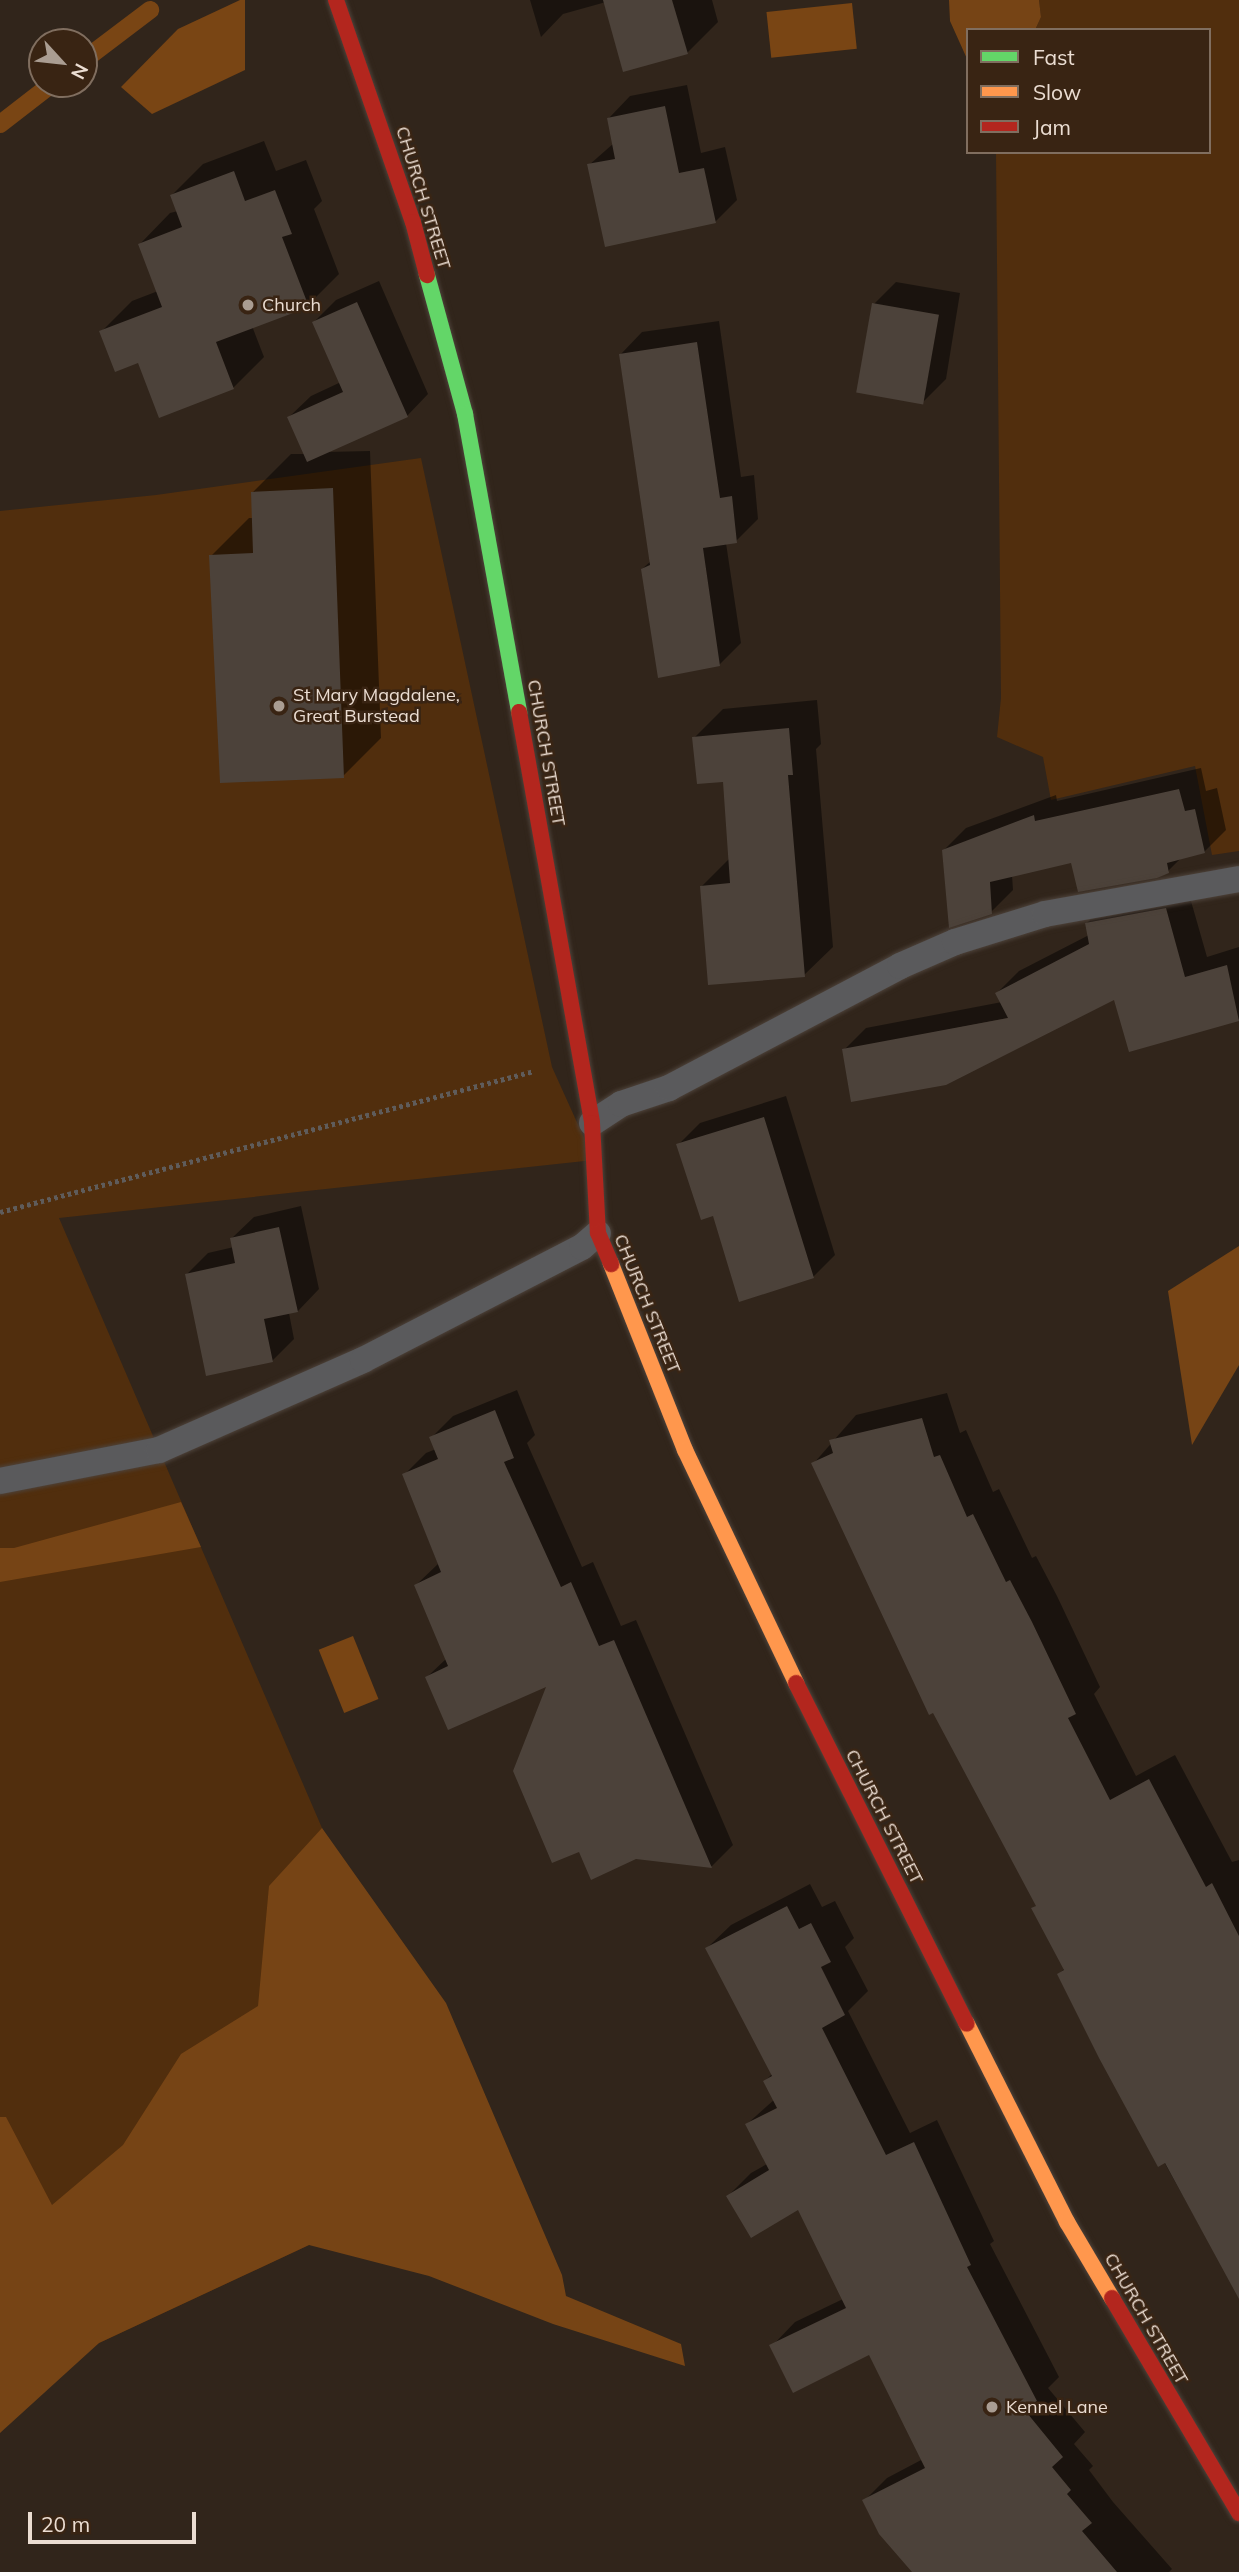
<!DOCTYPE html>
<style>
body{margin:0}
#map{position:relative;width:1239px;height:2572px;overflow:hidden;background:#31251b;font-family:Mulish,sans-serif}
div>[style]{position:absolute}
.green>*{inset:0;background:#512e0d}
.forest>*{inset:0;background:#764415}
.water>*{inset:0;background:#794514;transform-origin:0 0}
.shadow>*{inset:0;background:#0007}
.stream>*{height:18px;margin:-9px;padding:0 9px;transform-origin:9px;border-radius:9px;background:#794514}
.building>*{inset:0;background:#4c423a;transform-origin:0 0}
.path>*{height:4.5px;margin-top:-2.25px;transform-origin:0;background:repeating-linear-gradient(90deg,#5f5c5b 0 3.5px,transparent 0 7px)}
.roads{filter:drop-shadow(0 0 2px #4d423a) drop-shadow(0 0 2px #4d423a)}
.lane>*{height:26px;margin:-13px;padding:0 13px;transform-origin:13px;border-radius:13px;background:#5a5a5c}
.fast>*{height:16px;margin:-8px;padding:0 8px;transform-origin:8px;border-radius:8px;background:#63d668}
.slow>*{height:16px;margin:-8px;padding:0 8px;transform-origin:8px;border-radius:8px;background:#ff974d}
.jam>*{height:16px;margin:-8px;padding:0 8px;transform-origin:8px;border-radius:8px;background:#b3261e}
.dots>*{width:19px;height:19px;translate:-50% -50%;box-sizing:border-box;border:4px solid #392413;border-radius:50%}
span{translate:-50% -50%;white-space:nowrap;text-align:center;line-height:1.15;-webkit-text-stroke:5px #392413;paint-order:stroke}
.street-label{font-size:18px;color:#ebddd2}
.poi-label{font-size:18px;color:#ebddd2}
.left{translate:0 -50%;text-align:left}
.legend{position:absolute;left:966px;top:28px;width:245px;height:126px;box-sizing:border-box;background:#392413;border:2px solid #806e5f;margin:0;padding:9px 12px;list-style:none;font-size:21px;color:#ebddd2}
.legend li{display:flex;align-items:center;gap:14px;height:35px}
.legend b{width:35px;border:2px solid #806e5f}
.north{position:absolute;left:28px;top:28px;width:70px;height:70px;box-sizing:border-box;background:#392413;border:2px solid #806e5f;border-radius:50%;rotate:117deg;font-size:19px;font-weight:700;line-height:28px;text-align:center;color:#ebddd2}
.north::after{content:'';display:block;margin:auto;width:24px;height:32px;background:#aa9d92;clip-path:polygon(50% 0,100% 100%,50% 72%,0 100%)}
.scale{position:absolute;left:28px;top:2512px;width:168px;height:32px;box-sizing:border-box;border:4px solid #ebddd2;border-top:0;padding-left:9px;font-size:21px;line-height:24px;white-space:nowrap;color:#ebddd2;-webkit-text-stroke:5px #392413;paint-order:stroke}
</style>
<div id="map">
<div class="green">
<div style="clip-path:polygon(1039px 0,1239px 0,1239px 851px,1212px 855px,1195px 766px,1051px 800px,1043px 757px,997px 737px,1001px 698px,996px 152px,1209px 152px,1209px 30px,1035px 30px,1041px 17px)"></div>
<div style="clip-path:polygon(421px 458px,552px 1067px,594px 1160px,59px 1218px,322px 1828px,560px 2311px,471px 2258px,309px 2245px,99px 2343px,0 2421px,0 511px,156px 495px)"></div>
</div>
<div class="forest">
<div style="clip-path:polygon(949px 0,1039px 0,1041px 17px,1035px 30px,968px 30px,968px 61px,950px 21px)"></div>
<div style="clip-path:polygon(1239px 1246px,1239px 1365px,1192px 1445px,1168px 1291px)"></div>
<div style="clip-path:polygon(181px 1502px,201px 1547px,0 1582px,0 1548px,14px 1548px)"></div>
<div style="clip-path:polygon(322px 1828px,446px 2003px,562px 2275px,566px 2296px,681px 2344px,685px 2366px,553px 2324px,429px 2276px,309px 2245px,99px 2343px,0 2433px,0 2117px,6px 2117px,52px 2205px,123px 2145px,181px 2054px,258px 2006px,269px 1886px)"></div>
</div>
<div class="water">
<div style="clip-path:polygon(240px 0,245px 0,245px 70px,152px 114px,121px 87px,178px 29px)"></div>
<div style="left:852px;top:3px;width:46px;height:86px;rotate:84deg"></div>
<div style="left:353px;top:1636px;width:68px;height:37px;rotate:68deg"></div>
</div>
<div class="shadow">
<div style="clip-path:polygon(530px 0,712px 0,718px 22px,687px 53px,606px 2px,563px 14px,541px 37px)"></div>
<div style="clip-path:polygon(687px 85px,701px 153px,725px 147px,737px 200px,715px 222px,589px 165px,614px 143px,609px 118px,630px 96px)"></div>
<div style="clip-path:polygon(264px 141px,276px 171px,306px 160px,322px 201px,314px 209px,339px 274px,308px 305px,252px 326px,264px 357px,233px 388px,139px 361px,101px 332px,132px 301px,158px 291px,140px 244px,170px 213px,178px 211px,172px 195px,203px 164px)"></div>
<div style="clip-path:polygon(379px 281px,428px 394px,407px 416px,325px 452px,370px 451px,381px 738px,343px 776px,211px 556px,249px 518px,254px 518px,253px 492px,291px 454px,305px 454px,289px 417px,311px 396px,341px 382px,314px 322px,336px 300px)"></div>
<div style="clip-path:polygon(896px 282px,960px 293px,946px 379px,924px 401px,874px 304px)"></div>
<div style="clip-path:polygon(719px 321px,741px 477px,754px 475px,758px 519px,736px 541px,726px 543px,741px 643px,719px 665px,642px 569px,651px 561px,621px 354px,642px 332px)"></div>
<div style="clip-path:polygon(817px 700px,821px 744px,816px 749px,833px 947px,804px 975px,702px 886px,730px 858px,725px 780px,694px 738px,723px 709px)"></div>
<div style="clip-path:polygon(1201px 768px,1206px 791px,1217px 788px,1226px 830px,1204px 852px,1182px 857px,1168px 871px,1072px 861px,1012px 875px,1013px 890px,991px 912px,944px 850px,966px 828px,1056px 795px,1057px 801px)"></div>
<div style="clip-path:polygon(1187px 887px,1207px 957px,1239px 947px,1239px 1019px,1130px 1050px,1115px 997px,844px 1050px,866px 1028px,1002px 1002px,997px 993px,1019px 971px,1089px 935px,1087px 923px,1108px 902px)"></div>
<div style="clip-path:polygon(786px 1096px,835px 1255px,813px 1277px,714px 1214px,678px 1145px,700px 1123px)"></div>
<div style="clip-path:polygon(301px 1206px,319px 1289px,298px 1311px,289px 1313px,294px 1339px,272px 1361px,186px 1275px,208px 1253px,234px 1247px,232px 1238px,254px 1217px)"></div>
<div style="clip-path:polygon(517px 1390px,535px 1435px,527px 1443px,582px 1567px,593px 1562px,621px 1626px,636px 1620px,733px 1845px,712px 1866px,580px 1850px,549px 1684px,427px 1677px,447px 1658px,416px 1585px,438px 1564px,404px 1475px,426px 1453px,436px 1449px,431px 1438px,453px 1416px)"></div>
<div style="clip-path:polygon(947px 1393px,960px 1433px,966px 1430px,993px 1492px,999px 1489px,1032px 1558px,1036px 1556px,1057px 1596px,1100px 1687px,1094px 1694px,1136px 1776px,1175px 1755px,1232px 1862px,1239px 1860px,1239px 2296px,1059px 1974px,1065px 1968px,1038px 1905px,814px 1463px,856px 1415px)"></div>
<div style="clip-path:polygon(810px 1884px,822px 1907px,835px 1901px,854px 1938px,845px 1947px,868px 1991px,848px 2011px,910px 2133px,937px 2120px,994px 2241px,990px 2244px,1059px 2377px,1048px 2388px,1085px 2432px,1074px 2444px,1093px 2466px,1089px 2470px,1113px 2502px,1172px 2569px,1169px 2572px,914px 2572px,864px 2501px,887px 2478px,923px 2459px,870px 2353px,772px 2346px,795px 2322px,843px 2299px,799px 2207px,728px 2196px,751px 2173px,767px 2164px,747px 2124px,775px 2099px,765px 2081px,772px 2074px,707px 1948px,731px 1925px)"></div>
</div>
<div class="stream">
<div style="left:84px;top:60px;width:83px;rotate:-37.1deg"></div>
<div style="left:0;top:124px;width:66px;rotate:-37.6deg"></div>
</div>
<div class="building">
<div style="clip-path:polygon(603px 0,672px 0,688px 54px,623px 72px)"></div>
<div style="clip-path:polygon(665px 106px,679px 173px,704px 168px,716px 223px,605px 247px,587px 164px,615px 159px,607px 118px)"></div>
<div style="clip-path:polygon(234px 171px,245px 201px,275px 190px,292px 234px,282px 237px,309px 307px,216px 342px,234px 389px,159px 418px,138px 363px,115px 372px,99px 331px,162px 307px,138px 244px,182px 227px,170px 195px)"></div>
<div style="clip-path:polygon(357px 302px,408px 417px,307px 462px,287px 417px,343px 392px,312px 322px)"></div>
<div style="left:872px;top:303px;width:68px;height:91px;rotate:10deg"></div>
<div style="clip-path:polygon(697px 342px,720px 498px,732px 496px,737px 543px,703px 548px,720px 666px,658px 678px,641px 569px,650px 565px,619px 354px)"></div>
<div style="clip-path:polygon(333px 488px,344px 778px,220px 783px,209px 555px,253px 553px,251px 492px)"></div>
<div style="clip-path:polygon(789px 728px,793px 775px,788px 775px,805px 977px,708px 985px,700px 886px,730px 883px,723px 782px,697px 784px,692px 737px)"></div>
<div style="clip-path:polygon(1179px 789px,1185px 811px,1195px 809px,1205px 853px,1167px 863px,1169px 873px,1157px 878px,1078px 892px,1071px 863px,990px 882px,992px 914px,949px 928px,942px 850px,1034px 815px,1035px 821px)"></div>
<div style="clip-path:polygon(1166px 908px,1185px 977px,1227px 965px,1239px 1021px,1129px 1052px,1114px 1000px,946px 1085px,851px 1102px,842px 1049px,1008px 1018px,995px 993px,1089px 944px,1085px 923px)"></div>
<div style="clip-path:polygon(764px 1117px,814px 1278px,739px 1302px,713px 1216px,701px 1220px,676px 1144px)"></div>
<div style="clip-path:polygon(279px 1227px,298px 1312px,264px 1319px,273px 1362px,206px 1376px,185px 1274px,235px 1263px,230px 1238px)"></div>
<div style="clip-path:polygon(495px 1410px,514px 1458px,504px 1462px,561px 1587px,571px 1582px,599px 1646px,614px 1640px,712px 1868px,636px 1859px,591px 1880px,579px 1852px,552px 1863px,513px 1771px,546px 1687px,448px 1730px,425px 1677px,448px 1666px,414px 1585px,441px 1572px,402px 1474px,438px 1459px,429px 1437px)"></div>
<div style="clip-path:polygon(922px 1418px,934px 1457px,940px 1455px,967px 1517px,973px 1514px,1006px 1582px,1010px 1580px,1032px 1622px,1076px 1714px,1068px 1718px,1110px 1800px,1149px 1779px,1206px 1887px,1212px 1883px,1239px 1936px,1239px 2299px,1165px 2163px,1158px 2167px,1099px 2058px,1057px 1974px,1064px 1970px,1031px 1908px,1036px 1906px,933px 1713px,929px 1715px,811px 1463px,833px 1453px,829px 1440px)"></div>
<div style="clip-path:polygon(787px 1906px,799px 1929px,811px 1923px,831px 1962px,821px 1967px,845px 2015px,822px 2028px,886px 2155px,914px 2142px,971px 2265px,967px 2267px,1037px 2401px,1023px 2408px,1063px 2457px,1052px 2467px,1071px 2490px,1067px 2494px,1092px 2523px,1082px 2531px,1117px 2572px,912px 2572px,879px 2534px,862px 2500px,925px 2468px,869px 2355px,793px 2393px,769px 2345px,846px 2308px,798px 2210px,751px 2238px,726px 2196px,769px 2170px,745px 2124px,777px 2108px,763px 2081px,772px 2076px,705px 1948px)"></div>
</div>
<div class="path">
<div style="left:0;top:1212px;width:552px;rotate:-14.79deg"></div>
</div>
<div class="roads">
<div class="lane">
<div style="left:592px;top:1123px;width:35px;rotate:-33deg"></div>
<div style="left:621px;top:1104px;width:51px;rotate:-18.4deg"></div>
<div style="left:669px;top:1088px;width:261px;rotate:-27.8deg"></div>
<div style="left:900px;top:966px;width:60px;rotate:-23.6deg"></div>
<div style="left:955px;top:942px;width:94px;rotate:-17.3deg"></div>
<div style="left:1045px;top:914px;width:197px;rotate:-10.2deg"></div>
<div style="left:0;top:1481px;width:162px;rotate:-11deg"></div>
<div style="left:159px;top:1450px;width:223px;rotate:-23.8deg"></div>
<div style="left:363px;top:1360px;width:246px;rotate:-27.3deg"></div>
<div style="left:582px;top:1247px;width:21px;rotate:-41deg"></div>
</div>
<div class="fast">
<div style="left:427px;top:275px;width:144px;rotate:74.7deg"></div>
<div style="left:465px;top:414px;width:303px;rotate:79.7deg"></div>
</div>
<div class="slow">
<div style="left:611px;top:1264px;width:200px;rotate:68.3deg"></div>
<div style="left:685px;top:1450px;width:258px;rotate:64.5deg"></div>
<div style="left:967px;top:2024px;width:222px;rotate:63.2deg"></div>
<div style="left:1067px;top:2222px;width:88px;rotate:59.4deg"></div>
</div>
<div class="jam">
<div style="left:336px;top:0;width:235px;rotate:70.9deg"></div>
<div style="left:413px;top:222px;width:55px;rotate:75.2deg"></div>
<div style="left:519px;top:712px;width:417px;rotate:79.9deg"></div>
<div style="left:592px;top:1123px;width:110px;rotate:86.9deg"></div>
<div style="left:598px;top:1233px;width:34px;rotate:67deg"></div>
<div style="left:796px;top:1683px;width:381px;rotate:63.4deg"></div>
<div style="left:1112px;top:2298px;width:250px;rotate:59.4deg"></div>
</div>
</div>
<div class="dots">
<div style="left:248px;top:305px;background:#aa9d92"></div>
<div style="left:279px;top:706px;background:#aa9d92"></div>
<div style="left:992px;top:2407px;background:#aa9d92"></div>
</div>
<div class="street-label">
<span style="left:423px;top:198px;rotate:73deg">CHURCH STREET</span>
<span style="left:546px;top:753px;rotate:80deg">CHURCH STREET</span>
<span style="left:647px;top:1304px;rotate:68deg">CHURCH STREET</span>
<span style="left:884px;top:1817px;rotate:63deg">CHURCH STREET</span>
<span style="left:1146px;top:2319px;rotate:60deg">CHURCH STREET</span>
</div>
<div class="poi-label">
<span class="left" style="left:262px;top:305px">Church</span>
<span class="left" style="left:293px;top:706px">St Mary Magdalene,<br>Great Burstead</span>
<span class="left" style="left:1006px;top:2407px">Kennel Lane</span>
</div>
<ul class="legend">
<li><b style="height:9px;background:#63d668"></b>Fast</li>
<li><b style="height:9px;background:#ff974d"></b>Slow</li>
<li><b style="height:9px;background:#b3261e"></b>Jam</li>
</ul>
<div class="north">N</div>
<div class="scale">20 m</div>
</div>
